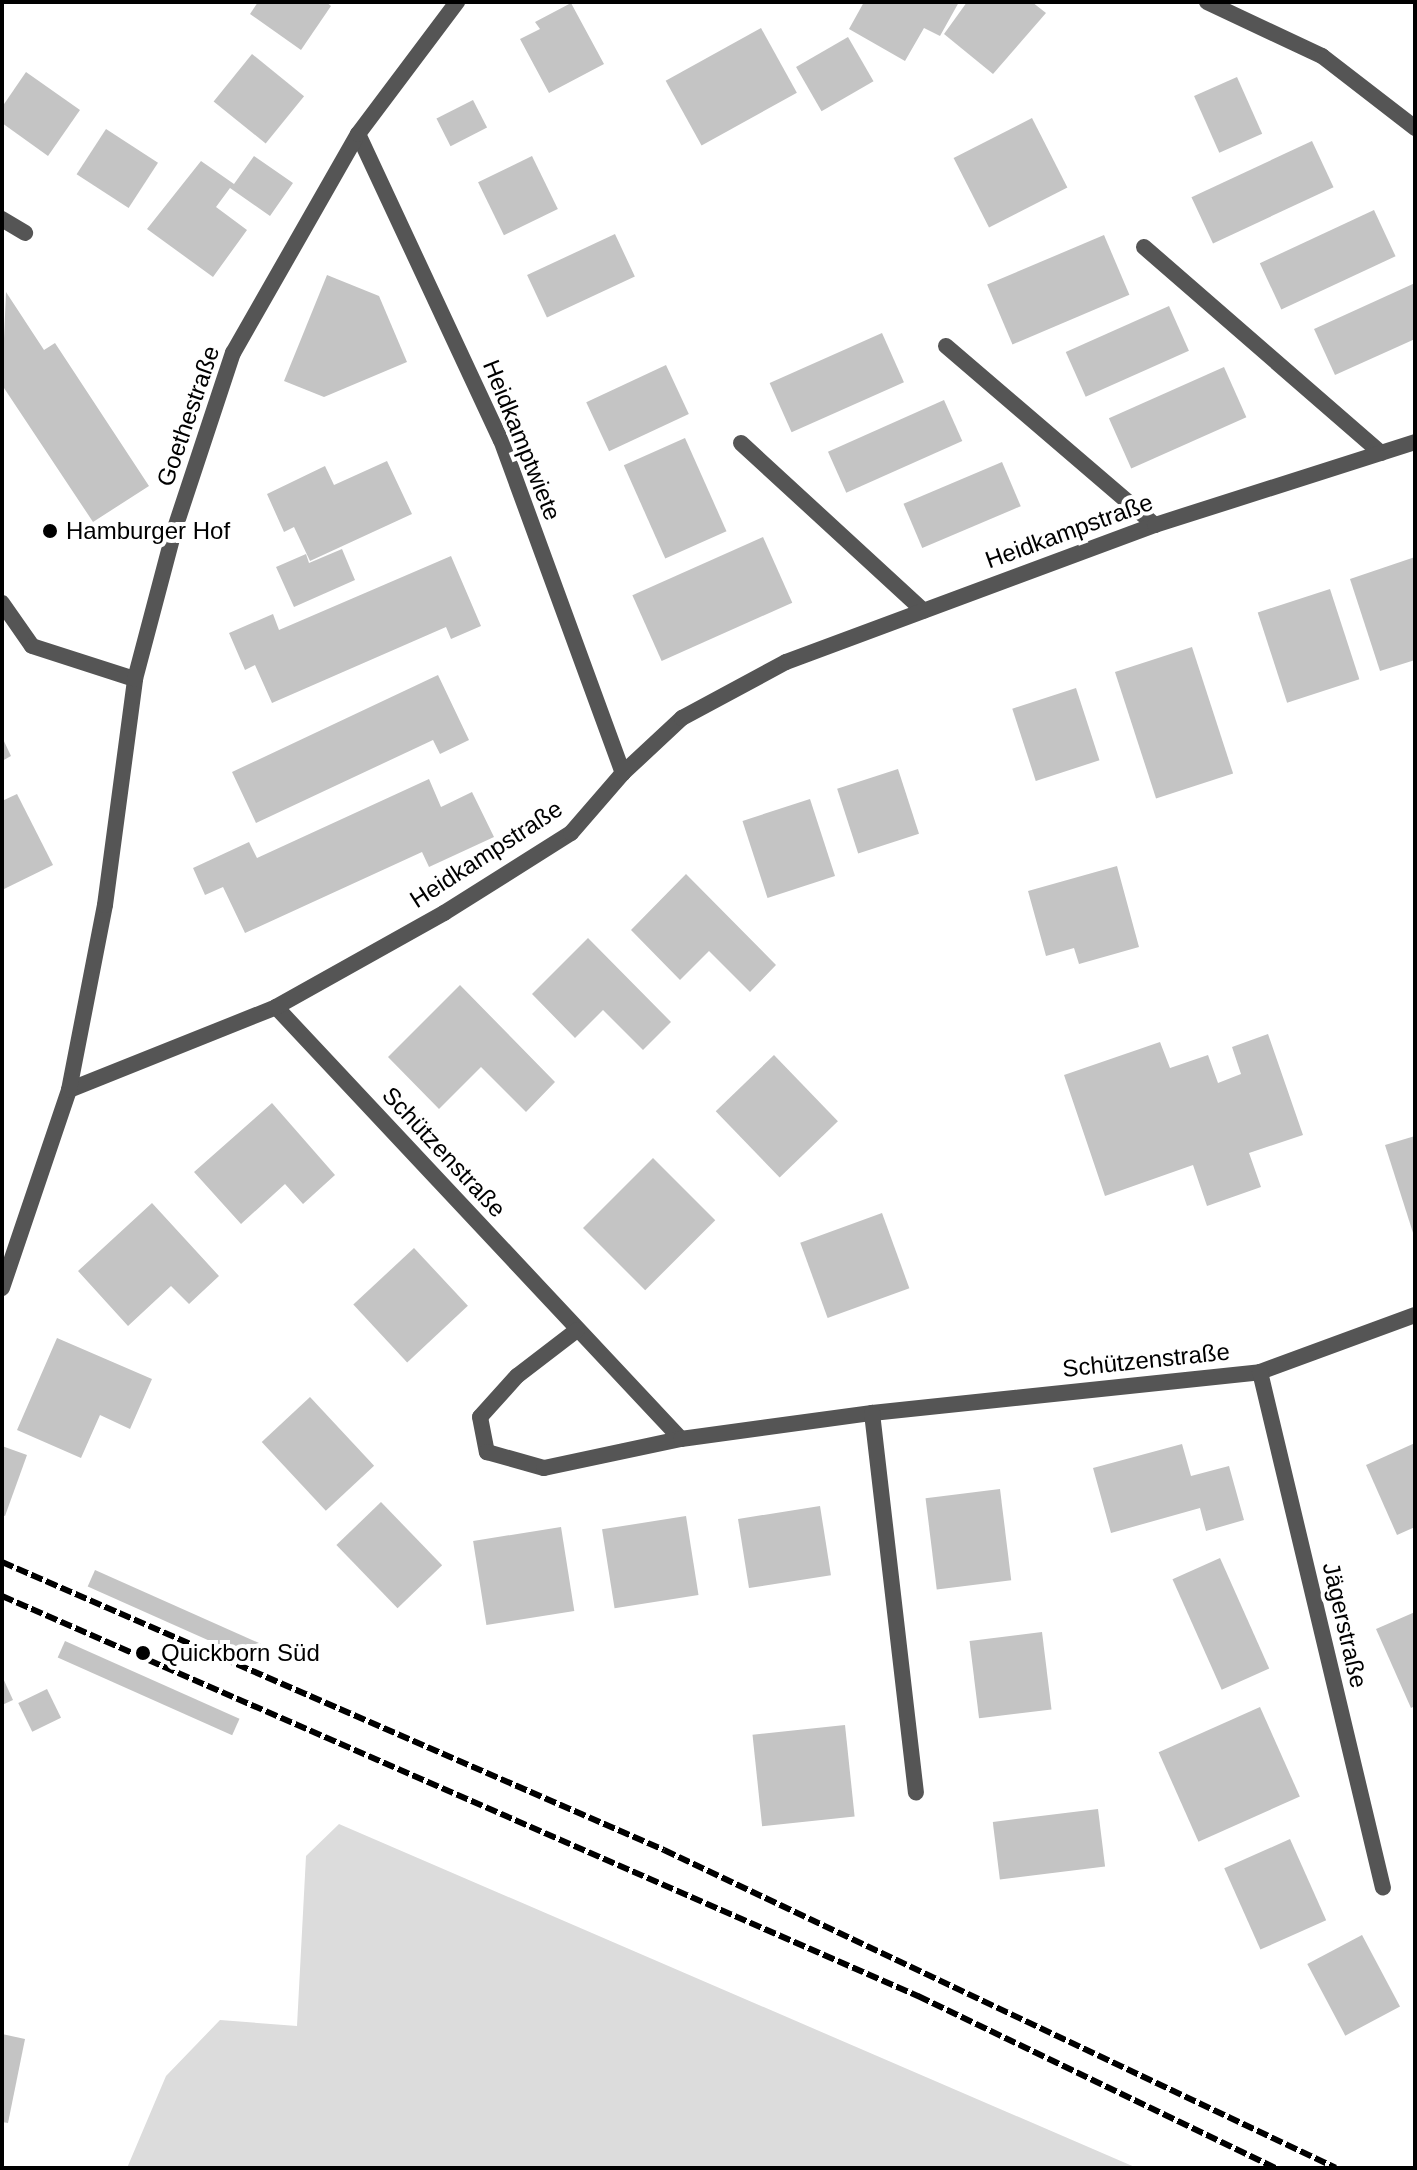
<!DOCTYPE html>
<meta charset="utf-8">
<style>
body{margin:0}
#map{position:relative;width:1417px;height:2170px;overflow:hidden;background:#fff;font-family:Arial,sans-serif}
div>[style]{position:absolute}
.green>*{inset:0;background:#dcdcdc}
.building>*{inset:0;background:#c4c4c4;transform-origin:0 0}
.service>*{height:16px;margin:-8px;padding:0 8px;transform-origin:8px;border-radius:8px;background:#555}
.minor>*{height:16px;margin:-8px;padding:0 8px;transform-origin:8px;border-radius:8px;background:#555}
.rail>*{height:6px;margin-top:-3px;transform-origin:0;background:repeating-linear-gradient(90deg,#000 0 12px,transparent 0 16px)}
.dots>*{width:22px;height:22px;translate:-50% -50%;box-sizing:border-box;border:4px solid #fff;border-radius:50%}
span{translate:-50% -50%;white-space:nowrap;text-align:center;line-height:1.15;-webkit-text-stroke:8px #fff;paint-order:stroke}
.street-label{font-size:24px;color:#000}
.poi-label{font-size:24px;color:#000}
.left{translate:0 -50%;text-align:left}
.frame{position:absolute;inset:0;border:4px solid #000;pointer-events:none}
</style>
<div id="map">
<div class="green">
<div style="clip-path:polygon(339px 1824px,1137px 2168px,127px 2168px,166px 2076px,220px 2020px,297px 2026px,306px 1856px)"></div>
</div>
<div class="building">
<div style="clip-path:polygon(258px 2px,326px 2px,331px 6px,301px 50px,250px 14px)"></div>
<div style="clip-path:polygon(864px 2px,959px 2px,940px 36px,924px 28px,905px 61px,849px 29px)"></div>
<div style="clip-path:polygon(967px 2px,1032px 2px,1046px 13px,993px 74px,944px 34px)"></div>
<div style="clip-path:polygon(571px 3px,604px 64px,549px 93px,520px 39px,540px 29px,535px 22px)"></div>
<div style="left:761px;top:28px;width:74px;height:109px;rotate:61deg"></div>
<div style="left:848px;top:37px;width:51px;height:60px;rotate:60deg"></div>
<div style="left:252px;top:54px;width:67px;height:61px;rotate:39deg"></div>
<div style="clip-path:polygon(26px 72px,80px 110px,48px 156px,2px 123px,2px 107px)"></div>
<div style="left:1237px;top:77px;width:62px;height:47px;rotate:66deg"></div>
<div style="left:473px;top:100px;width:31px;height:41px;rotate:63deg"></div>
<div style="left:1032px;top:118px;width:78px;height:88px;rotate:63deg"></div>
<div style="left:106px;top:129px;width:62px;height:54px;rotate:33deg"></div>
<div style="left:1312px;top:141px;width:51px;height:133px;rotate:65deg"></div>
<div style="clip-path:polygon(254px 156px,293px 183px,270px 216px,230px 188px,216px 207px,247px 230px,213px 277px,147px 229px,201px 161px,234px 184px)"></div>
<div style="left:532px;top:156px;width:59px;height:60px;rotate:64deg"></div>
<div style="left:1374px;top:210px;width:51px;height:126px;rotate:65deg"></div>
<div style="left:615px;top:234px;width:47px;height:97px;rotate:65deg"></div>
<div style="left:1104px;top:235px;width:65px;height:127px;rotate:67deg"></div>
<div style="clip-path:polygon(327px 275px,379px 296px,407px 362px,324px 397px,284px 381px)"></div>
<div style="clip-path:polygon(1415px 283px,1415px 339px,1335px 375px,1314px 329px)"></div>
<div style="clip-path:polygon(6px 292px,44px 350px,55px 343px,149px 486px,93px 522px,2px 385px)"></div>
<div style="left:1169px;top:306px;width:49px;height:113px;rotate:66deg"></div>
<div style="left:882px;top:333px;width:54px;height:123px;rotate:66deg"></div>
<div style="left:666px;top:365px;width:54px;height:88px;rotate:65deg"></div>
<div style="left:1224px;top:367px;width:55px;height:126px;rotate:66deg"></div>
<div style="left:944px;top:400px;width:45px;height:127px;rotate:66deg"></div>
<div style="left:685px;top:438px;width:102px;height:67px;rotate:66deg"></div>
<div style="clip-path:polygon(387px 461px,412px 514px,310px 561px,294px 527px,284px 532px,267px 494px,325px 466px,334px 485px)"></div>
<div style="left:1002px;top:462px;width:48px;height:107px;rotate:67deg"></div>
<div style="left:763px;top:537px;width:72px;height:143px;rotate:66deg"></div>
<div style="clip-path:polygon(342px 549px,355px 580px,294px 607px,276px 567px,306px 554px,309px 563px)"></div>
<div style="clip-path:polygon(451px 556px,481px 626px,451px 639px,446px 627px,272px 703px,255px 665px,245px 670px,229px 633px,273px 614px,279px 630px)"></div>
<div style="clip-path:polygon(1415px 557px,1415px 660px,1380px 671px,1350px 579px)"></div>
<div style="left:1330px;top:589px;width:95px;height:76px;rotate:72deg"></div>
<div style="left:1192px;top:647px;width:133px;height:81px;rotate:72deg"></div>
<div style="clip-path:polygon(438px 675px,469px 740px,440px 754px,433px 740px,256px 823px,232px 772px)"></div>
<div style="left:1076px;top:688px;width:76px;height:67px;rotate:72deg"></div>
<div style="clip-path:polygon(2px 737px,11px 756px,2px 761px)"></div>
<div style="left:898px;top:769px;width:68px;height:64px;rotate:72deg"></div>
<div style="clip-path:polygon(429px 779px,441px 807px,472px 792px,494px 837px,429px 867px,422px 852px,245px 933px,223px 887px,205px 895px,193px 868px,249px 842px,257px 858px)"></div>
<div style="clip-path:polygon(17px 794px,53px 865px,2px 890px,2px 801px)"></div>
<div style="left:810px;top:799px;width:81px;height:71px;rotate:72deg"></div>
<div style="clip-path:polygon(1117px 866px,1139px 947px,1079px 964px,1074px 948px,1046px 956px,1028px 891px)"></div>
<div style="clip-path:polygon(686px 874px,776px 965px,750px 992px,709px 951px,680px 980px,631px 930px)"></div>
<div style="clip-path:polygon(588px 938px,671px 1022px,643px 1050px,603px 1010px,575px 1038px,532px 994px)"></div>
<div style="clip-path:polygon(460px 985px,555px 1082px,526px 1112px,481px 1067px,439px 1109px,388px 1057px)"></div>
<div style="clip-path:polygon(1268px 1034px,1303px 1135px,1249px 1153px,1261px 1187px,1207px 1206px,1193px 1165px,1105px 1196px,1064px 1075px,1160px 1042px,1170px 1068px,1208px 1055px,1218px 1083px,1241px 1074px,1232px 1047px)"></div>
<div style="left:774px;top:1055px;width:92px;height:81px;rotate:46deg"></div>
<div style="clip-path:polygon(272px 1103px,335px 1175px,303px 1204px,285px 1184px,241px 1224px,194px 1172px)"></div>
<div style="clip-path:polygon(1415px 1136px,1415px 1236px,1414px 1236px,1385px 1145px)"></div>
<div style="left:653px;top:1158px;width:88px;height:99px;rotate:45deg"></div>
<div style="clip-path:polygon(152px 1203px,219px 1276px,189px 1304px,171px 1286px,128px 1326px,78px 1271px)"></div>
<div style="left:882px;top:1213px;width:80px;height:87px;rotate:70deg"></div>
<div style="left:414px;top:1248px;width:79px;height:83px;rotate:47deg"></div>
<div style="clip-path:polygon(57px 1338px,152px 1379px,130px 1429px,100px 1415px,81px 1458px,17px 1430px)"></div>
<div style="left:310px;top:1397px;width:94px;height:66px;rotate:47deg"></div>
<div style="clip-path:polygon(1415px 1443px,1415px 1527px,1397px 1535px,1366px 1465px)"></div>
<div style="clip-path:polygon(1182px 1444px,1191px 1476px,1229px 1466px,1244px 1520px,1206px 1531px,1200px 1508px,1111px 1533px,1093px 1468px)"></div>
<div style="clip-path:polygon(2px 1446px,27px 1455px,5px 1516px,2px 1515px)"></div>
<div style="left:1000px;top:1489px;width:92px;height:75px;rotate:83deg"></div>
<div style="left:381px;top:1502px;width:88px;height:62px;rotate:46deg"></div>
<div style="left:820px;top:1506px;width:70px;height:83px;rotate:81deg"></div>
<div style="left:686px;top:1516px;width:80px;height:85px;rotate:81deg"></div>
<div style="left:561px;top:1527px;width:85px;height:89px;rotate:81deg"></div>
<div style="left:1220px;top:1558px;width:121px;height:52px;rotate:66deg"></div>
<div style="left:95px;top:1570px;width:190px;height:18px;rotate:24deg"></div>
<div style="clip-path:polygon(1415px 1612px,1415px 1706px,1411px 1708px,1376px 1629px)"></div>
<div style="left:1042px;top:1632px;width:78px;height:73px;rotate:83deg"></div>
<div style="left:65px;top:1641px;width:191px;height:18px;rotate:24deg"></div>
<div style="clip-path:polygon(2px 1676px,13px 1700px,2px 1705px)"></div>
<div style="left:47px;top:1689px;width:32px;height:32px;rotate:64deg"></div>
<div style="left:1260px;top:1707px;width:98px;height:111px;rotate:66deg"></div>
<div style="left:845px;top:1725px;width:92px;height:93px;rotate:84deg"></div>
<div style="left:1098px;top:1809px;width:58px;height:106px;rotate:83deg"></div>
<div style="left:1290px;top:1839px;width:89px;height:72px;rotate:66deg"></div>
<div style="left:1362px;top:1935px;width:81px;height:62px;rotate:62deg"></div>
<div style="clip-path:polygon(2px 2034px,25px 2039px,8px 2123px,2px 2122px)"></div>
</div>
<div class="service">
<div style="left:1144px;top:247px;width:314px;rotate:41deg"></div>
<div style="left:946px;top:346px;width:275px;rotate:40.6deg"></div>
<div style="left:741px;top:443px;width:248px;rotate:42.6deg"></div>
</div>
<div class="minor">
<div style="left:1207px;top:2px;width:127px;rotate:25.2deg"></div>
<div style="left:1322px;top:56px;width:118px;rotate:37.7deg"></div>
<div style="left:358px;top:134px;width:338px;rotate:65deg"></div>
<div style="left:501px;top:440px;width:355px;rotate:69.9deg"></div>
<div style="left:2px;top:219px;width:27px;rotate:31deg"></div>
<div style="left:2px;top:603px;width:52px;rotate:55.1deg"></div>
<div style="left:32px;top:646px;width:108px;rotate:17.8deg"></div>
<div style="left:276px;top:1007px;width:592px;rotate:46.85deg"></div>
<div style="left:69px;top:1090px;width:223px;rotate:-21.8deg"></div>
<div style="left:276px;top:1007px;width:193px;rotate:-29.2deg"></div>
<div style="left:444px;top:913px;width:150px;rotate:-32.2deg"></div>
<div style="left:571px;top:833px;width:79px;rotate:-49.1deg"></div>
<div style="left:623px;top:773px;width:81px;rotate:-43deg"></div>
<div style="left:682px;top:718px;width:118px;rotate:-28.3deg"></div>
<div style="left:786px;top:662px;width:394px;rotate:-20.4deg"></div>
<div style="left:1155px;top:525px;width:273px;rotate:-17.7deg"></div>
<div style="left:2px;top:1288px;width:209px;rotate:-71.3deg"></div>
<div style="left:69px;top:1090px;width:188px;rotate:-79deg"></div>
<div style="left:105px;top:905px;width:228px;rotate:-82.4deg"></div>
<div style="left:135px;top:679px;width:153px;rotate:-75.2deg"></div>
<div style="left:174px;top:531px;width:188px;rotate:-71.7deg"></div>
<div style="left:233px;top:353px;width:252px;rotate:-60.3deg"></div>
<div style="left:358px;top:134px;width:165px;rotate:-53.1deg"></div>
<div style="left:577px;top:1330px;width:76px;rotate:142.5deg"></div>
<div style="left:517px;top:1376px;width:55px;rotate:132.1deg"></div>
<div style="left:480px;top:1417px;width:36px;rotate:79deg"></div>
<div style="left:487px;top:1452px;width:59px;rotate:15.7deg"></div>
<div style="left:544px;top:1468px;width:140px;rotate:-12deg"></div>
<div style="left:681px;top:1439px;width:193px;rotate:-7.8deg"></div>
<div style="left:872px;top:1413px;width:390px;rotate:-6deg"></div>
<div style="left:1260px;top:1372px;width:165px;rotate:-20.2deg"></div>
<div style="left:1260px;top:1372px;width:530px;rotate:76.59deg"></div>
<div style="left:872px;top:1413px;width:382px;rotate:83.4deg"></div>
</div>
<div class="rail">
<div style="left:2px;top:1562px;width:722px;rotate:23.51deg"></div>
<div style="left:664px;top:1850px;width:743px;rotate:25.32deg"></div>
<div style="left:2px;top:1596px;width:1000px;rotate:23.59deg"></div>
<div style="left:918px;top:1996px;width:397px;rotate:25.7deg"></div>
</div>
<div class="dots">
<div style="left:50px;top:531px;background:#000"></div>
<div style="left:143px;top:1653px;background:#000"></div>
</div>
<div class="street-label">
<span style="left:188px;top:416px;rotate:-71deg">Goethestraße</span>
<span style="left:522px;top:440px;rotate:68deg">Heidkamptwiete</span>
<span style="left:1069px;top:531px;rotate:-20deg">Heidkampstraße</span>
<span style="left:486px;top:854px;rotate:-33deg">Heidkampstraße</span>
<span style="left:444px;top:1152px;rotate:47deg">Schützenstraße</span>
<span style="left:1146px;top:1360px;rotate:-6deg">Schützenstraße</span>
<span style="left:1345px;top:1625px;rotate:77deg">Jägerstraße</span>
</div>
<div class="poi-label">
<span class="left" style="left:66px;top:531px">Hamburger Hof</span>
<span class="left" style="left:161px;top:1653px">Quickborn Süd</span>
</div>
<div class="frame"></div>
</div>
